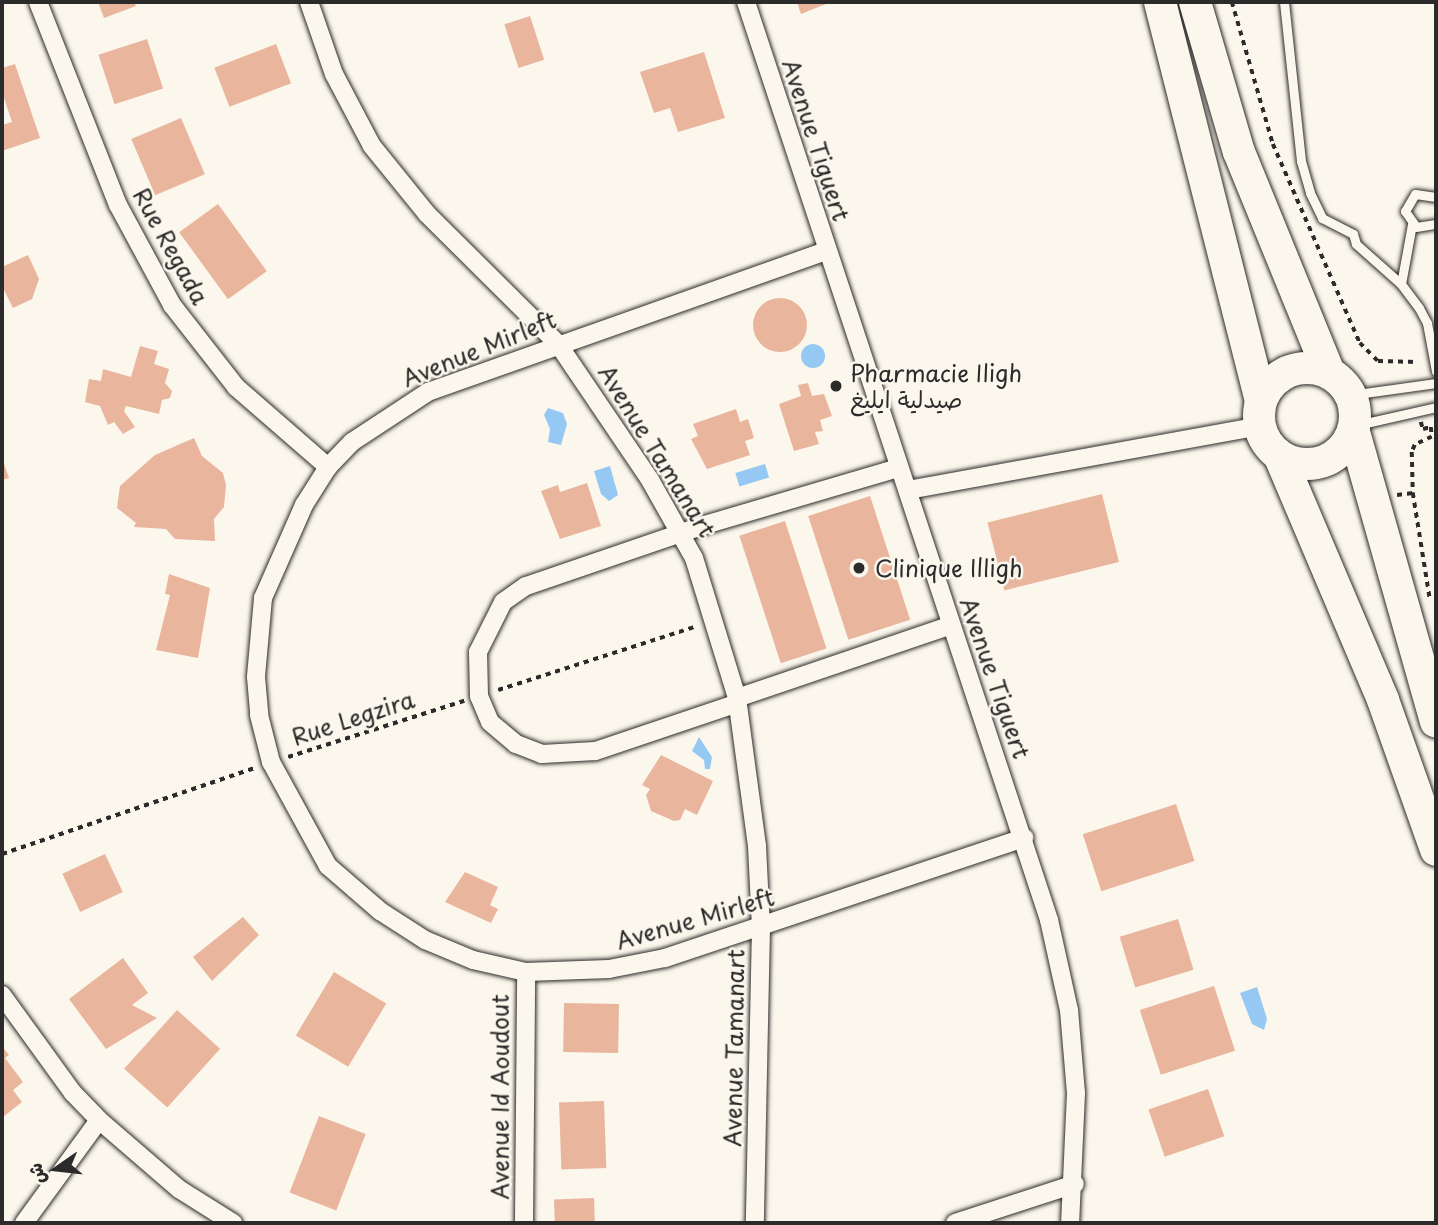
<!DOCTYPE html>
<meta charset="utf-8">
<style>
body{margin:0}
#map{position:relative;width:1438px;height:1225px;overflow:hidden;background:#fbf7ec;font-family:"Playpen Sans","Playpen Sans Arabic",sans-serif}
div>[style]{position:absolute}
.water>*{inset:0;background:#95c8f2;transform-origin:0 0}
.round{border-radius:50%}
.building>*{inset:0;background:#eab59d;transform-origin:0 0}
.path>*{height:3.5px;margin-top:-1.75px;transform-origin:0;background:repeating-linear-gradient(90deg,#2b2b2b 0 5px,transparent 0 10px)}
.roads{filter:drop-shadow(0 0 2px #2b2b2b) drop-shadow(0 0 2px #2b2b2b)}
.lane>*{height:9px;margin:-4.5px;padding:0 4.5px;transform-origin:4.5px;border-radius:4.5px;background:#fbf7ec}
.street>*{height:18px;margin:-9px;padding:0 9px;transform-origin:9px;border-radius:9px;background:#fbf7ec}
.highway>*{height:32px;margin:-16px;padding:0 16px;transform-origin:16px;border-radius:16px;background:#fbf7ec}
.highway>.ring{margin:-16px;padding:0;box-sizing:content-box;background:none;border:32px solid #fbf7ec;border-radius:50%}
.dots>*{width:19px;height:19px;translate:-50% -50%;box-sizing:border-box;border:4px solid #fbf7ec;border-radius:50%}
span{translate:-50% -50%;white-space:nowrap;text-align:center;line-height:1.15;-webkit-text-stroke:5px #fbf7ec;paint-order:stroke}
.street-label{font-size:23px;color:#2b2b2b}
.poi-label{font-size:23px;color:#2b2b2b}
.left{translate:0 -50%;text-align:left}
.frame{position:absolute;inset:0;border:4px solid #2b2b2b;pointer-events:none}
.north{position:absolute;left:21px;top:1134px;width:70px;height:70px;-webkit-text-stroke:5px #fbf7ec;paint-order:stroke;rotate:256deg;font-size:19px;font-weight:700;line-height:28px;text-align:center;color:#2b2b2b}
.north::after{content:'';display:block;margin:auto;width:24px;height:32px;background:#2b2b2b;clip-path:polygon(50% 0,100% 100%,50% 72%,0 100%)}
</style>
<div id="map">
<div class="water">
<div class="round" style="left:801px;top:344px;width:24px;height:24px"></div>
<div style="clip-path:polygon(548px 408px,563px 413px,567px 424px,561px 445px,548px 442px,550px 429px,544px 415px)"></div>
<div style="left:765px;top:464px;width:14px;height:31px;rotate:73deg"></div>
<div style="clip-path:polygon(610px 466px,618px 495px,609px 501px,601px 494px,594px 471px)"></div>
<div style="clip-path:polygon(699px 737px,712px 757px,710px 769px,705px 769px,704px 760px,692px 751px)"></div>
<div style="clip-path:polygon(1257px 987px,1267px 1019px,1264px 1030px,1252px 1024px,1240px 993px)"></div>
</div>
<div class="building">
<div style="clip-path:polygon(98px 2px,134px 2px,136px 6px,104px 18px)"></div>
<div style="clip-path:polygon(797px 2px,831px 2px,801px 14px)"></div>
<div style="left:530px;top:16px;width:46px;height:27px;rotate:72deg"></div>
<div style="left:147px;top:39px;width:52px;height:51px;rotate:72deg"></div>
<div style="left:276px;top:44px;width:42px;height:66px;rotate:69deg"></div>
<div style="clip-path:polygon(704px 52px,725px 118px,678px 132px,670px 108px,654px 113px,640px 72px)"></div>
<div style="clip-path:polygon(15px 64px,40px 138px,2px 151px,2px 125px,12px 122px,2px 92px,2px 68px)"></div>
<div style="left:181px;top:118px;width:61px;height:54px;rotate:67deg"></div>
<div style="left:218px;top:204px;width:83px;height:48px;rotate:54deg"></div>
<div style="clip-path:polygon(28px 255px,39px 279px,32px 299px,13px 308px,2px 286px,2px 267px)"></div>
<div class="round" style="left:753px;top:298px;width:54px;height:54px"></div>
<div style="clip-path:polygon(140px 346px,158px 351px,154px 364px,169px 369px,165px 383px,172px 391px,170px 398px,162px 400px,159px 414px,126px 406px,124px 411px,135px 427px,123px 434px,114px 422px,108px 425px,100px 406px,85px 402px,89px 379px,101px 381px,103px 369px,131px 377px)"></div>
<div style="clip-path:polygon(808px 383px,812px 396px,824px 394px,832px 416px,820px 420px,823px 431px,815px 432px,819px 444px,794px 451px,779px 404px,801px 396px,798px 385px)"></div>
<div style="clip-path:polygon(736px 409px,740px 422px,748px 419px,754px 438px,745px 441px,750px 455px,707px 469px,691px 439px,698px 436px,693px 424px)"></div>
<div style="clip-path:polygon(194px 438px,202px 456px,223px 473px,226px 485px,224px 507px,214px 519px,215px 541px,175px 539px,166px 529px,134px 527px,136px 523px,117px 508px,120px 486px,155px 455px)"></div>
<div style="clip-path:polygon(2px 458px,9px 478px,2px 480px)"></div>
<div style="clip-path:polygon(587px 483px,601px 526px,560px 539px,541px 491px,558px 485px,560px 492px)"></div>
<div style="left:1102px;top:494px;width:70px;height:118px;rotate:76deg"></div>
<div style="left:870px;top:496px;width:130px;height:65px;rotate:72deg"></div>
<div style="left:785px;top:521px;width:134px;height:48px;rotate:72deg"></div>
<div style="clip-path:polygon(169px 574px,210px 588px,198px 658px,156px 650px,170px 595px,165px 594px)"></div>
<div style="clip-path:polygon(661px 755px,713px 781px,697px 815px,685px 809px,680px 820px,674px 821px,651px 811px,646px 795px,650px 789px,642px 785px)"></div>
<div style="left:1176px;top:804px;width:60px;height:98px;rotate:72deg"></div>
<div style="left:105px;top:854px;width:42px;height:47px;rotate:65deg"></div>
<div style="clip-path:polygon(465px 872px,498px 887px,490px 905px,498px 909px,491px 923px,445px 902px)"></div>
<div style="clip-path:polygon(243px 917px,259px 935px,212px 981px,193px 957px)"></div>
<div style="left:1178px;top:919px;width:53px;height:61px;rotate:73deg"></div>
<div style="clip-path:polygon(123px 958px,148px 993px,132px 1005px,157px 1018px,106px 1049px,69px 999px)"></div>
<div style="left:334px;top:972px;width:61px;height:74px;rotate:31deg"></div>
<div style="left:1214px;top:986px;width:68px;height:78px;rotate:72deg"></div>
<div style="left:564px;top:1003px;width:55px;height:49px;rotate:1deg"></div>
<div style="left:177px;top:1010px;width:58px;height:79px;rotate:42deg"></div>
<div style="clip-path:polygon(2px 1046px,9px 1055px,5px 1058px,23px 1082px,13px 1090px,22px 1102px,3px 1117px)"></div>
<div style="left:1208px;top:1089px;width:50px;height:63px;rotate:71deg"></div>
<div style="left:604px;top:1101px;width:67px;height:45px;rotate:88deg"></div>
<div style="left:319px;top:1116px;width:50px;height:82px;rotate:21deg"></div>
<div style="left:594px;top:1198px;width:25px;height:40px;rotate:88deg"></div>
</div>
<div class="path">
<div style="left:1232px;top:2px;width:148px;rotate:73.9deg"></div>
<div style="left:1273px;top:144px;width:217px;rotate:66.4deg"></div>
<div style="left:1360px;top:343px;width:25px;rotate:45deg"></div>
<div style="left:1378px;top:361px;width:40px;rotate:1.4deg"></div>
<div style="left:1421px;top:422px;width:7px;rotate:74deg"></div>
<div style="left:1423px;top:429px;width:8px;rotate:-14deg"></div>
<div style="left:1431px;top:427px;width:10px;rotate:84deg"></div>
<div style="left:1432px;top:437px;width:19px;rotate:155deg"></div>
<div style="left:1415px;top:445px;width:8px;rotate:113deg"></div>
<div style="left:1412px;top:452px;width:41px;rotate:88.6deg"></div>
<div style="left:1413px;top:493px;width:107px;rotate:80.9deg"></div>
<div style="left:1397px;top:495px;width:16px;rotate:-7deg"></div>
<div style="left:498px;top:690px;width:209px;rotate:-17.8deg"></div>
<div style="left:288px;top:757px;width:185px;rotate:-17.7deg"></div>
<div style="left:2px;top:854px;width:266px;rotate:-18.8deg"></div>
</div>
<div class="roads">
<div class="lane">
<div style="left:1284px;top:2px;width:160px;rotate:83.9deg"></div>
<div style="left:1301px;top:161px;width:33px;rotate:74deg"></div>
<div style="left:1310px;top:193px;width:28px;rotate:64deg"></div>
<div style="left:1322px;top:218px;width:35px;rotate:27deg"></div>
<div style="left:1353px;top:234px;width:10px;rotate:73deg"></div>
<div style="left:1356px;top:244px;width:60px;rotate:41.6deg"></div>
<div style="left:1401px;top:284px;width:30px;rotate:53deg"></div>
<div style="left:1419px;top:308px;width:17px;rotate:62deg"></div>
<div style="left:1427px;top:323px;width:49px;rotate:79.4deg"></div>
<div style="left:1436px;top:197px;width:21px;rotate:-172deg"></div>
<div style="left:1415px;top:194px;width:20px;rotate:120deg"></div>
<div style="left:1405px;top:211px;width:19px;rotate:55deg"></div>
<div style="left:1416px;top:227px;width:20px;rotate:-9deg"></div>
<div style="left:1401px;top:284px;width:61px;rotate:-79.6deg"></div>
<div style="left:1350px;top:395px;width:87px;rotate:-7.9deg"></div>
<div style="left:1357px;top:425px;width:81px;rotate:-12.8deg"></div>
</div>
<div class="street">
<div style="left:38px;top:2px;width:218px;rotate:68.5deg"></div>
<div style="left:118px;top:205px;width:114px;rotate:61.6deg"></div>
<div style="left:172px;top:305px;width:104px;rotate:52deg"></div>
<div style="left:236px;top:387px;width:122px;rotate:41deg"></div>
<div style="left:309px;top:2px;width:76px;rotate:70.9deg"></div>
<div style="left:334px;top:74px;width:81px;rotate:62.2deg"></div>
<div style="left:372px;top:146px;width:87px;rotate:51deg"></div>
<div style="left:427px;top:214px;width:185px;rotate:44.8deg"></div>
<div style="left:558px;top:344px;width:164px;rotate:55.9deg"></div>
<div style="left:650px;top:480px;width:90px;rotate:60.6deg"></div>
<div style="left:694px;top:558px;width:146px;rotate:72.9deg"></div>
<div style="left:737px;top:698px;width:149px;rotate:82.3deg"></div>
<div style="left:757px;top:846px;width:81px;rotate:87.2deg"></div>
<div style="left:761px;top:927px;width:296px;rotate:91.2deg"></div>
<div style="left:746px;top:2px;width:967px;rotate:71.73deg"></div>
<div style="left:1049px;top:920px;width:92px;rotate:77.5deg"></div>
<div style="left:1069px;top:1010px;width:83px;rotate:85.2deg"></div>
<div style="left:1076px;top:1093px;width:130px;rotate:92.6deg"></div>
<div style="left:826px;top:251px;width:422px;rotate:160.5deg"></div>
<div style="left:428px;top:392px;width:91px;rotate:146.7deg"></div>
<div style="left:352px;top:442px;width:35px;rotate:134deg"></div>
<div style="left:328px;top:467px;width:45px;rotate:122.3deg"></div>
<div style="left:304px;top:505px;width:102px;rotate:113.8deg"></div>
<div style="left:263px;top:598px;width:79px;rotate:95.1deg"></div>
<div style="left:256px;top:677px;width:38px;rotate:85deg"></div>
<div style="left:259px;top:715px;width:49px;rotate:75.7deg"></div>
<div style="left:271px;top:762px;width:119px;rotate:61.3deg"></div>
<div style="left:328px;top:866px;width:69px;rotate:40.9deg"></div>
<div style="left:380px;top:911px;width:54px;rotate:32.8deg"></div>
<div style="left:425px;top:940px;width:52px;rotate:22.6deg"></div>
<div style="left:473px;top:960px;width:54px;rotate:12.8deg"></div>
<div style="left:526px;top:972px;width:83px;rotate:-2.1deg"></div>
<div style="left:609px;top:969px;width:57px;rotate:-11.1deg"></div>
<div style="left:665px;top:958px;width:379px;rotate:-18.5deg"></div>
<div style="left:908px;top:490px;width:358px;rotate:-10.3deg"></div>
<div style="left:737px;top:698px;width:226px;rotate:-18.8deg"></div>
<div style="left:738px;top:703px;width:151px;rotate:161.4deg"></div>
<div style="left:595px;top:751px;width:53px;rotate:176.8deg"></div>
<div style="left:542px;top:754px;width:28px;rotate:-159deg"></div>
<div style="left:516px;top:744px;width:34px;rotate:-140deg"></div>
<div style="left:490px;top:722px;width:28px;rotate:-113deg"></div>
<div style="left:479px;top:696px;width:44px;rotate:-91.3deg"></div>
<div style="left:478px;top:652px;width:56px;rotate:-63.4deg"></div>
<div style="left:503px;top:602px;width:28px;rotate:-35deg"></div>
<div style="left:526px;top:586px;width:185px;rotate:-18.9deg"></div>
<div style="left:701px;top:526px;width:205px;rotate:-16.4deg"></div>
<div style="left:2px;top:995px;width:121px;rotate:54.1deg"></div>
<div style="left:73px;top:1093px;width:37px;rotate:46deg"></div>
<div style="left:99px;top:1120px;width:106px;rotate:40.8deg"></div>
<div style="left:179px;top:1189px;width:64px;rotate:32.2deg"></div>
<div style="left:24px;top:1223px;width:127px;rotate:-53.9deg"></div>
<div style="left:524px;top:1223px;width:251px;rotate:-89.5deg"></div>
<div style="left:955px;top:1223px;width:126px;rotate:-18deg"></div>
</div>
<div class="highway">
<div style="left:1160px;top:2px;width:411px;rotate:75.8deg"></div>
<div style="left:1195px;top:2px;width:156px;rotate:73.7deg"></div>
<div style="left:1239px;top:152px;width:239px;rotate:67.8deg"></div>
<div class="ring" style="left:1259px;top:368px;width:64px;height:64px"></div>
<div style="left:1354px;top:432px;width:301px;rotate:74.2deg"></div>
<div style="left:1280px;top:457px;width:264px;rotate:67deg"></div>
<div style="left:1383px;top:700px;width:159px;rotate:70.5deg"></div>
</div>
</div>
<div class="dots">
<div style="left:836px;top:386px;background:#2b2b2b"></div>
<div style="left:859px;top:568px;background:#2b2b2b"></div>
</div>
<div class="street-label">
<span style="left:816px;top:140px;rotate:72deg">Avenue Tiguert</span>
<span style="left:171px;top:246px;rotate:61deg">Rue Regada</span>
<span style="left:479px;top:349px;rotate:-22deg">Avenue Mirleft</span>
<span style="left:657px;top:451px;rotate:58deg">Avenue Tamanart</span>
<span style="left:995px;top:678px;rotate:71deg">Avenue Tiguert</span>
<span style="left:353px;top:718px;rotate:-18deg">Rue Legzira</span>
<span style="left:695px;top:919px;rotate:-16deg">Avenue Mirleft</span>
<span style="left:734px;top:1048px;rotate:-89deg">Avenue Tamanart</span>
<span style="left:500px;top:1097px;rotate:-90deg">Avenue Id Aoudout</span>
</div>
<div class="poi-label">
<span class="left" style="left:850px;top:386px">Pharmacie Iligh<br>صيدلية ايليغ</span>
<span class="left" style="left:875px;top:568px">Clinique Illigh</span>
</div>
<div class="frame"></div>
<div class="north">ش</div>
</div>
